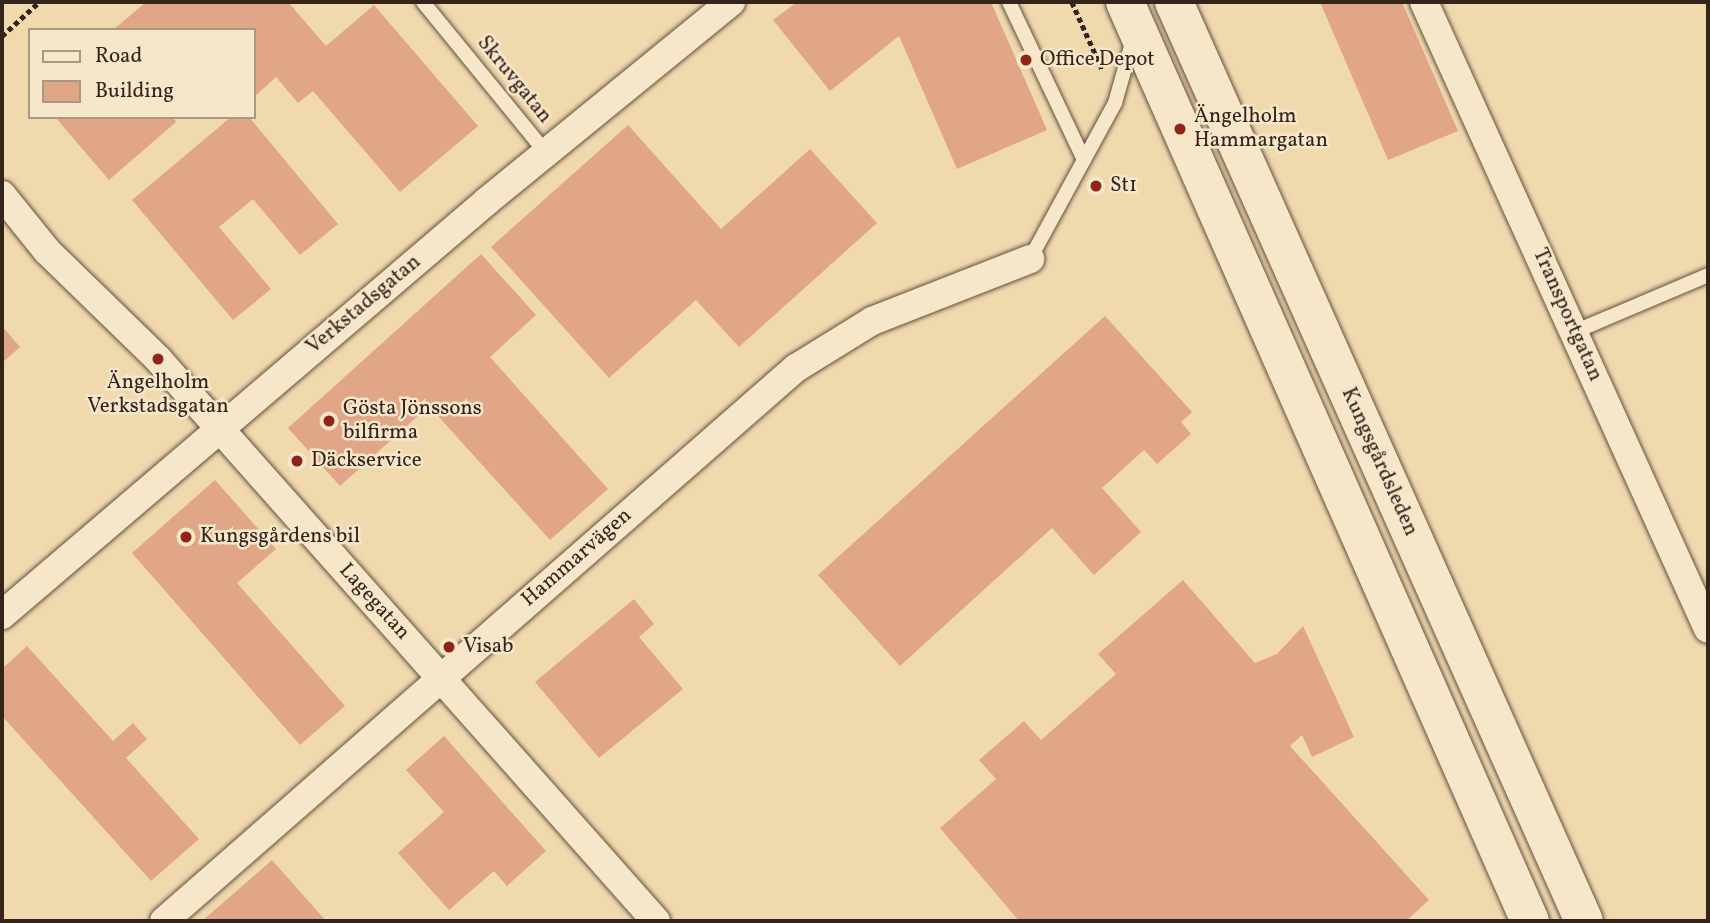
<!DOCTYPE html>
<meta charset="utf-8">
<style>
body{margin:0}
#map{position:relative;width:1710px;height:923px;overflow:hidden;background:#f1d9ae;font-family:Vollkorn,serif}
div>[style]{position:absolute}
.building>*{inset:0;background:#e1a688}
.path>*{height:4.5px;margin-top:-2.25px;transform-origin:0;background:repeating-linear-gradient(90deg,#35241b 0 5px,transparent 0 8.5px)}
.roads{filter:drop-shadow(0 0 2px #645140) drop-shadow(0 0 2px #645140)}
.lane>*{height:14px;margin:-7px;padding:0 7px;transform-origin:7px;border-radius:7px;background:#f6e6ca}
.street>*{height:28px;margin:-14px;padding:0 14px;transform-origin:14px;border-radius:14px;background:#f6e6ca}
.secondary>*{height:38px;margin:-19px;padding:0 19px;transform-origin:19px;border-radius:19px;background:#f6e6ca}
.dots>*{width:19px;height:19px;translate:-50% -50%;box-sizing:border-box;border:4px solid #f6e6ca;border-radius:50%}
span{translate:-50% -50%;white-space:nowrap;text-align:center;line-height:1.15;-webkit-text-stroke:5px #f6e6ca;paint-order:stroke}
.poi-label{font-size:21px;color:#35241b}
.left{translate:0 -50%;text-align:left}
.street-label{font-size:21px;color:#35241b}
.frame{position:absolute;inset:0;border:4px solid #35241b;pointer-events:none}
.legend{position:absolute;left:28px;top:28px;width:228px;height:91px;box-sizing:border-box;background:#f6e6ca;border:2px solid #a99884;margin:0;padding:9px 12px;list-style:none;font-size:21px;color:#35241b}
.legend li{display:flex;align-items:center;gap:14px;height:35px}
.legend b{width:35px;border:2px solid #a99884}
</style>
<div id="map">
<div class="building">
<div style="clip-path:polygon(146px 2px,288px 2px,326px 46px,374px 5px,478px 126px,400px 192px,313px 91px,298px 103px,276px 77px,254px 97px,254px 30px,113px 30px)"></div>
<div style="clip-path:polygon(797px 2px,991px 2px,1047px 130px,957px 169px,899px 36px,830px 91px,773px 20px)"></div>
<div style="clip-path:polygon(1320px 2px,1402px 2px,1458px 131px,1388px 160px)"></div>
<div style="clip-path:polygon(55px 117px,173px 117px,176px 122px,109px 180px)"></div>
<div style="clip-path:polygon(231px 117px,249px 117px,338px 224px,300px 255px,253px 199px,219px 227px,271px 289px,233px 320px,132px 200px)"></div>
<div style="clip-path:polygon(628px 125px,721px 229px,810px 149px,877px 223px,739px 347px,696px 300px,609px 378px,491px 247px)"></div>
<div style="clip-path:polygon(481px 254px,536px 315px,490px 357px,608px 489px,550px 540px,429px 406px,340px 486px,288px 428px)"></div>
<div style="clip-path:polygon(1105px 316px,1192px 412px,1181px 422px,1191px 434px,1157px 464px,1144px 450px,1102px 488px,1141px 532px,1094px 575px,1052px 528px,900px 666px,818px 575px)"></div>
<div style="clip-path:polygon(2px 326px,20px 347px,2px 363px)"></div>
<div style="clip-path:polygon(215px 480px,276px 549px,237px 583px,345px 706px,300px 745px,132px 553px)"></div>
<div style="clip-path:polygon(1183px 580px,1255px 663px,1277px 654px,1303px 626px,1354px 737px,1312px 757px,1302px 735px,1290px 746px,1429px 900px,1406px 921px,1019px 921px,940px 828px,996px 779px,979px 760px,1024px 721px,1041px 740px,1116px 674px,1098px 654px)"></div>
<div style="clip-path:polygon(634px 599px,654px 624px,639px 637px,683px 689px,599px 758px,535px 682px)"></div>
<div style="clip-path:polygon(27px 646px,113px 741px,133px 723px,147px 739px,126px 758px,199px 839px,151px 881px,2px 716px,2px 669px)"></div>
<div style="clip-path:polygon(444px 736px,546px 851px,507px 886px,494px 871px,449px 910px,398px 853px,444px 812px,406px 770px)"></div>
<div style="clip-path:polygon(272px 860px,326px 921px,202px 921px)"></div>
</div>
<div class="path">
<div style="left:1072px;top:2px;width:76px;rotate:65.8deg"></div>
<div style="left:2px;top:36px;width:50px;rotate:-42.6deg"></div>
</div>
<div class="roads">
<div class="lane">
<div style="left:423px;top:2px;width:195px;rotate:50.8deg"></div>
<div style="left:1009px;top:2px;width:175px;rotate:64.6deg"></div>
<div style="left:1030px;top:259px;width:178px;rotate:-61.4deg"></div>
<div style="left:1115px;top:103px;width:62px;rotate:-74.2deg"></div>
<div style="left:1574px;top:332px;width:146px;rotate:-23deg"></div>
</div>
<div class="street">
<div style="left:1424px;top:2px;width:688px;rotate:65.63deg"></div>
<div style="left:2px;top:195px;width:72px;rotate:51.2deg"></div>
<div style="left:47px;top:251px;width:155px;rotate:44.2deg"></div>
<div style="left:158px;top:359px;width:751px;rotate:48.46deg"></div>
<div style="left:2px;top:615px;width:638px;rotate:-40.48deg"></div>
<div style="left:487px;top:201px;width:315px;rotate:-39.2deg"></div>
<div style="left:164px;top:921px;width:840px;rotate:-41.19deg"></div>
<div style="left:796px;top:368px;width:89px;rotate:-31.7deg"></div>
<div style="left:872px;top:321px;width:170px;rotate:-21.4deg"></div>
</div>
<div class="secondary">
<div style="left:1125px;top:2px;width:1004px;rotate:66.22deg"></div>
<div style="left:1174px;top:2px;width:1006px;rotate:65.96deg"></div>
</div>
</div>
<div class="dots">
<div style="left:1026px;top:60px;background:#8f2418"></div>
<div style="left:1180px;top:129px;background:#8f2418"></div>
<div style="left:1096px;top:186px;background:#8f2418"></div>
<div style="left:158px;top:359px;background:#8f2418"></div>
<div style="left:329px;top:421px;background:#8f2418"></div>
<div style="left:297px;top:461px;background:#8f2418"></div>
<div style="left:186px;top:537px;background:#8f2418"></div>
<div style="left:449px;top:647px;background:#8f2418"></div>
</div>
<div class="poi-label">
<span class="left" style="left:1040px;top:60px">Office Depot</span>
<span class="left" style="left:1194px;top:129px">Ängelholm<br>Hammargatan</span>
<span class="left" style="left:1110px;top:186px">St1</span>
<span style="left:158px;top:395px">Ängelholm<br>Verkstadsgatan</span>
<span class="left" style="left:343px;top:421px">Gösta Jönssons<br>bilfirma</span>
<span class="left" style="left:311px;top:461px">Däckservice</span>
<span class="left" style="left:200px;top:537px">Kungsgårdens bil</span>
<span class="left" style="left:463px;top:647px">Visab</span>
</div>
<div class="street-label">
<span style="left:514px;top:80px;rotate:51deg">Skruvgatan</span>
<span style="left:364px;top:305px;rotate:-40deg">Verkstadsgatan</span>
<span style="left:1567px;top:315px;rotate:66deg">Transportgatan</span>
<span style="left:1379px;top:462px;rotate:66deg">Kungsgårdsleden</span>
<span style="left:577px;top:558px;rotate:-41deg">Hammarvägen</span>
<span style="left:374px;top:602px;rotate:48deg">Lagegatan</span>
</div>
<div class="frame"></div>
<ul class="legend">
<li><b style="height:9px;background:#f6e6ca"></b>Road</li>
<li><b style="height:19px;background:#e1a688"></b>Building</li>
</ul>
</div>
